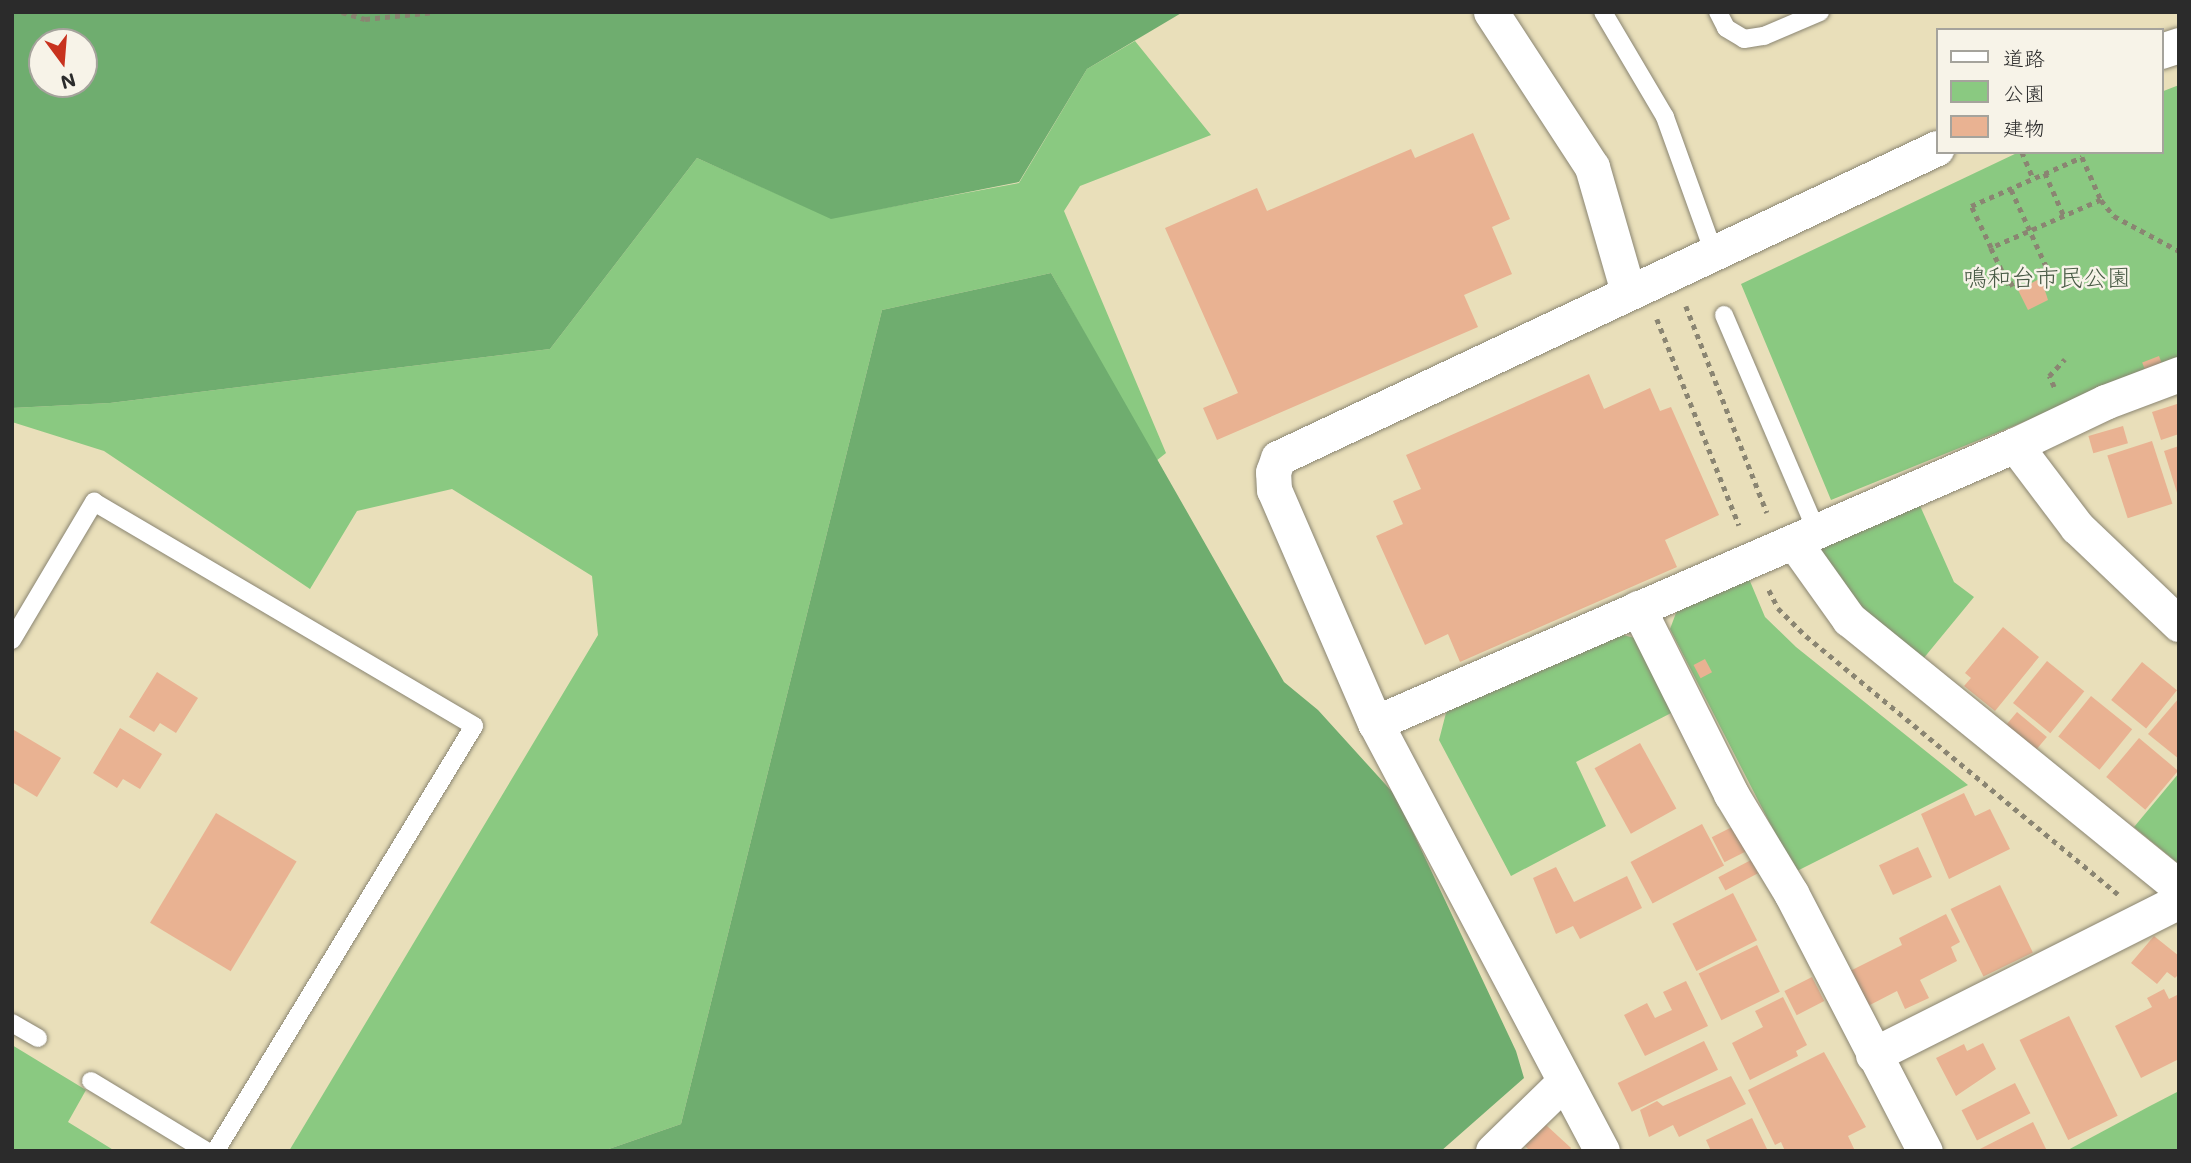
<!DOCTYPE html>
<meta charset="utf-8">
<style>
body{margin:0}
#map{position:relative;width:2191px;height:1163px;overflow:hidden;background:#e9dfba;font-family:Mali,"Klee One",sans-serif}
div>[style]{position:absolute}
.green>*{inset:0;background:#8ac981}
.forest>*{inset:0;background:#6fad6f}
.building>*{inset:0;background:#e9b292;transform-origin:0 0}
.path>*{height:4.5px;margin-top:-2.25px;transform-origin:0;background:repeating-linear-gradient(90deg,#8a8572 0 5px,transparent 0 10px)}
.roads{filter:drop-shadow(0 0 2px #8a8572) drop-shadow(0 0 2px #8a8572)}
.lane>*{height:18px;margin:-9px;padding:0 9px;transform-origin:9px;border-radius:9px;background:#fff}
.street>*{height:35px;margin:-17.5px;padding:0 17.5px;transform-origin:17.5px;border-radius:17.5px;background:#fff}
span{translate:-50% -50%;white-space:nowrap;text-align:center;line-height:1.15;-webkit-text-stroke:5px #f7f3e8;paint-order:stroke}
.park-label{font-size:24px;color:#485a45}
.frame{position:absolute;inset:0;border:14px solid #2b2b2b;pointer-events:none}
.legend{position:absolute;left:1936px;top:28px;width:228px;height:126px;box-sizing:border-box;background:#f7f3e8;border:2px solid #a5a39c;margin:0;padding:9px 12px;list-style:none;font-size:21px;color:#2b2b2b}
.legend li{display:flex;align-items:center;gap:14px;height:35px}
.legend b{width:35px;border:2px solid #a5a39c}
.north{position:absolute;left:28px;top:28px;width:70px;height:70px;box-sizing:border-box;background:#f7f3e8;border:2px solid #a5a39c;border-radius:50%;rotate:164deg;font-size:19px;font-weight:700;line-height:28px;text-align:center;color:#2b2b2b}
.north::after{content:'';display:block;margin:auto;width:24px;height:32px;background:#c8321e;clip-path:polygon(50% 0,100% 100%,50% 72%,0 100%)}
</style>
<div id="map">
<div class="green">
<div style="clip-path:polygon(1135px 41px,1211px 135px,1080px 186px,1064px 211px,1166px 453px,1156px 461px,1051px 273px,882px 310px,681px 1124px,603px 1151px,289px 1151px,598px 635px,592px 576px,452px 489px,357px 511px,310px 589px,104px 451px,12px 422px,12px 408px,110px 403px,550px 349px,697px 158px,831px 218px,1019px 183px,1087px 69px)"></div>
<div style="clip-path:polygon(2179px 85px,2179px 365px,2110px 387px,1831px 500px,1741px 284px,2019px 152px,2161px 152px,2161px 92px)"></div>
<div style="clip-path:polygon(1917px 499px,1954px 582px,1974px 597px,1923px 659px,1865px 612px,1817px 559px,1824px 538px)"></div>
<div style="clip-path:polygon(1747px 574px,1765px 617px,1796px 647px,1968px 785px,1795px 872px,1670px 629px,1679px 605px)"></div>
<div style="clip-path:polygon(1615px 633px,1639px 639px,1675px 711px,1576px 762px,1606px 826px,1511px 876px,1439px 740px,1446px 713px,1456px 704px)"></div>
<div style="clip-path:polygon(2179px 773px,2179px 864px,2134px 827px)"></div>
<div style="clip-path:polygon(12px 1045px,86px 1090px,68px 1122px,115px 1151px,12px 1151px)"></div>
<div style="clip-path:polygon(2179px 1091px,2179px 1151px,2066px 1151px,2150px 1106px)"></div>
</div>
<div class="forest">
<div style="clip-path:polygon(evenodd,12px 12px,1183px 12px,1087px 69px,1019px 182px,831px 219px,697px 158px,550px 349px,110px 403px,12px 408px,12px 12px,42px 42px,84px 42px,84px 84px,42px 84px,42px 42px)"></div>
<div style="clip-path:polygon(1051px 273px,1284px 682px,1318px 710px,1396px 796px,1516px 1051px,1524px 1078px,1441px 1151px,603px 1151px,681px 1124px,882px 310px)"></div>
</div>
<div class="building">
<div style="clip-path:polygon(1473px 133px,1510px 219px,1492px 227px,1512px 274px,1464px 295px,1478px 327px,1217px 440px,1203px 408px,1238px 393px,1165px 228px,1257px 188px,1267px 211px,1411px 149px,1415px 158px)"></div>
<div style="clip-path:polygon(2041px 278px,2048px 300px,2028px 310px,2018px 290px)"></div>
<div style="left:2159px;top:356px;width:14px;height:18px;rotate:69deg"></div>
<div style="clip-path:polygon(1589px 374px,1604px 409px,1650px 388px,1660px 411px,1671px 407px,1719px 515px,1665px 540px,1677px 567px,1460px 662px,1448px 634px,1425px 645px,1376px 536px,1403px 524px,1393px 501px,1421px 489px,1406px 455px)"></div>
<div style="clip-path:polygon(2177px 404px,2179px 434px,2161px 440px,2152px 412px)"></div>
<div style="left:2123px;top:426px;width:18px;height:36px;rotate:74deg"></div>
<div style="left:2152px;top:441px;width:66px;height:47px;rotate:72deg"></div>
<div style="clip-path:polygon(2179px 446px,2179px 496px,2178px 496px,2164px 451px)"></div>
<div style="clip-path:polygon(2003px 627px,2039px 657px,1995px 711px,1964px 686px,1971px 678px,1965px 673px)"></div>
<div style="left:1705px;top:659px;width:15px;height:13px;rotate:62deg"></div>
<div style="left:2047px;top:661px;width:48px;height:54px;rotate:39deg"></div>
<div style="left:2142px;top:662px;width:45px;height:49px;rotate:39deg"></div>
<div style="clip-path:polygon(157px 672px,198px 698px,176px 733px,160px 723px,154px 732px,129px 717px)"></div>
<div style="left:2091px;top:696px;width:53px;height:52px;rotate:39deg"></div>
<div style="clip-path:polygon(2179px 698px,2179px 759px,2148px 734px)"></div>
<div style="left:2017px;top:712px;width:39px;height:17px;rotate:40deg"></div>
<div style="clip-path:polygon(120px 728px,162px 754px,140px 789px,123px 779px,117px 788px,93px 773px)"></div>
<div style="clip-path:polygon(14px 730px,61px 758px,37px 797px,12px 782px)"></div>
<div style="left:2139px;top:738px;width:51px;height:51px;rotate:40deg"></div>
<div style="left:1640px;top:743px;width:75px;height:52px;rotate:61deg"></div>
<div style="clip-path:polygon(1964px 793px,1975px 816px,1990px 809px,2010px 849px,1949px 879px,1921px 814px)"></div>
<div style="left:216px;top:813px;width:94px;height:128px;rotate:31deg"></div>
<div style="left:1702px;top:824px;width:47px;height:81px;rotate:62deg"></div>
<div style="left:1734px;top:826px;width:28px;height:25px;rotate:63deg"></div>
<div style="left:1918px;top:847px;width:33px;height:43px;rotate:65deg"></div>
<div style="left:1751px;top:860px;width:15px;height:37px;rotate:62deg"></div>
<div style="clip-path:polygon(1556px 867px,1574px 902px,1627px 876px,1642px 908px,1580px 939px,1573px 926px,1556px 934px,1533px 878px)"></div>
<div style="left:2000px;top:885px;width:75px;height:55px;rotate:64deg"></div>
<div style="left:1733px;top:893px;width:53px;height:68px;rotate:63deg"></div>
<div style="clip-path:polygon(1946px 914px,1960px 942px,1951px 947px,1957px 961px,1920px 980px,1929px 998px,1905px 1009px,1897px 991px,1868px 1006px,1850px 971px,1902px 945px,1899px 938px)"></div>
<div style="clip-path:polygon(2154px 936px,2179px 956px,2179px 974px,2175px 978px,2167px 972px,2157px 984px,2131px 963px)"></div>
<div style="left:1757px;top:945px;width:52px;height:65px;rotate:64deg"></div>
<div style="left:1812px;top:977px;width:27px;height:31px;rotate:63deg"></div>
<div style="clip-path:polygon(1686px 981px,1708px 1026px,1645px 1056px,1624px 1015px,1647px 1003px,1655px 1018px,1672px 1010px,1663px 992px)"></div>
<div style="clip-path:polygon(2164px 989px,2169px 999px,2179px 994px,2179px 1059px,2141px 1078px,2115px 1026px,2152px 1007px,2147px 998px)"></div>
<div style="clip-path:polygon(1783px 997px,1807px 1045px,1796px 1051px,1798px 1056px,1750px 1080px,1732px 1043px,1763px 1027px,1755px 1011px)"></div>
<div style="left:2069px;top:1016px;width:111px;height:55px;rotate:64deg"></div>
<div style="left:1704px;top:1041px;width:32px;height:96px;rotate:64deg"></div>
<div style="clip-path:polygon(1983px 1043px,1996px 1069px,1956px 1096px,1936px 1058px,1964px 1044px,1967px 1051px)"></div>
<div style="clip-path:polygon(1824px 1052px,1866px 1127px,1848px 1136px,1855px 1151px,1785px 1151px,1781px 1142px,1775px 1145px,1748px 1090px)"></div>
<div style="clip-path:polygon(1731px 1076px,1746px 1104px,1679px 1137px,1673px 1125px,1649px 1137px,1640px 1110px,1657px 1101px,1663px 1106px)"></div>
<div style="left:2015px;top:1083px;width:34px;height:60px;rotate:63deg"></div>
<div style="clip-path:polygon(1752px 1118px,1768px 1151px,1711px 1151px,1706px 1140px)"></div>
<div style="clip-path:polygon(2033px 1122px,2047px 1151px,1976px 1151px)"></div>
<div style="clip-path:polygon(1546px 1125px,1571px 1148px,1569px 1151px,1530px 1151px,1525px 1146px)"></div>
</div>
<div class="path">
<div style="left:342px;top:12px;width:24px;rotate:17deg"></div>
<div style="left:365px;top:19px;width:70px;rotate:-5.7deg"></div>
<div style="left:2022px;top:152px;width:28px;rotate:67deg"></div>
<div style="left:2045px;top:173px;width:47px;rotate:66.2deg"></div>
<div style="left:2101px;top:200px;width:120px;rotate:156.4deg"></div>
<div style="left:1991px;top:248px;width:47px;rotate:-115.5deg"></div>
<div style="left:1971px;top:206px;width:121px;rotate:-23.8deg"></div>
<div style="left:2082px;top:157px;width:47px;rotate:66.2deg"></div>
<div style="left:2101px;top:200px;width:21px;rotate:51deg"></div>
<div style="left:2114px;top:216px;width:74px;rotate:28.3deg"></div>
<div style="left:1991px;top:248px;width:41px;rotate:64.1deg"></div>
<div style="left:2009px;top:285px;width:41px;rotate:-25.9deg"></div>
<div style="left:2046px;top:267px;width:87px;rotate:-114.5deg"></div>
<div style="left:1686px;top:306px;width:222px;rotate:68.6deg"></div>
<div style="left:1657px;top:319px;width:222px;rotate:68.3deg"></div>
<div style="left:2054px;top:387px;width:12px;rotate:-114deg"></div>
<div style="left:2049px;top:376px;width:23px;rotate:-47deg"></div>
<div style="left:1769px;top:590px;width:20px;rotate:63deg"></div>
<div style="left:1778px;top:608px;width:40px;rotate:45deg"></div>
<div style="left:1806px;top:636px;width:405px;rotate:39.6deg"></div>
</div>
<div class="roads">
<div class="lane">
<div style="left:1603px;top:12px;width:122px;rotate:59.4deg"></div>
<div style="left:1665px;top:117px;width:145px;rotate:70.2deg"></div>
<div style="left:1718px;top:12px;width:18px;rotate:63deg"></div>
<div style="left:1726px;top:28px;width:21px;rotate:31deg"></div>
<div style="left:1744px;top:39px;width:20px;rotate:-9deg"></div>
<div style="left:1764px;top:36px;width:61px;rotate:-23.2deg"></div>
<div style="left:1724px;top:315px;width:236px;rotate:66.8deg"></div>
<div style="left:12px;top:640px;width:161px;rotate:-59.3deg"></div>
<div style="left:94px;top:502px;width:441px;rotate:30.5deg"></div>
<div style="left:474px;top:726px;width:497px;rotate:121.3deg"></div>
<div style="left:12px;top:1023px;width:30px;rotate:30deg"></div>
<div style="left:91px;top:1081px;width:135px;rotate:31.3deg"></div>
</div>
<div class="street">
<div style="left:1491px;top:12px;width:185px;rotate:56.9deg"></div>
<div style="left:1592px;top:167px;width:130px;rotate:73.9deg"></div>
<div style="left:2161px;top:51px;width:19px;rotate:-18deg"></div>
<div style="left:2015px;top:445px;width:103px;rotate:52.9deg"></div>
<div style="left:2077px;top:527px;width:141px;rotate:43.6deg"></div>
<div style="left:1794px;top:542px;width:95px;rotate:54.5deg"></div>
<div style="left:1849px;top:619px;width:425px;rotate:39.1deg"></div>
<div style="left:1638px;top:608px;width:208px;rotate:63.4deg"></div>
<div style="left:1731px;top:794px;width:116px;rotate:58.8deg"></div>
<div style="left:1791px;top:893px;width:291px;rotate:62.6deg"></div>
<div style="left:1375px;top:723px;width:698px;rotate:-23.48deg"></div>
<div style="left:2015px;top:445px;width:100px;rotate:-25.5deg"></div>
<div style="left:2105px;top:402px;width:79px;rotate:-20.7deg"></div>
<div style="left:1873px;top:1055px;width:343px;rotate:-26.7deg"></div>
<div style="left:1493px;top:1151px;width:100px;rotate:-44.2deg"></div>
<div style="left:1602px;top:1151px;width:484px;rotate:-117.9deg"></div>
<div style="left:1375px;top:723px;width:254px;rotate:-113.4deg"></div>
<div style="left:1274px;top:490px;width:18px;rotate:-93deg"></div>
<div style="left:1273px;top:472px;width:15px;rotate:-70deg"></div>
<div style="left:1278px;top:458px;width:728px;rotate:-25.19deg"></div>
</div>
</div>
<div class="park-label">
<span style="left:2047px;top:277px">鳴和台市民公園</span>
</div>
<div class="frame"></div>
<ul class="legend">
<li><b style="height:9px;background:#fff"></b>道路</li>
<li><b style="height:19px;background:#8ac981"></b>公園</li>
<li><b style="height:19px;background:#e9b292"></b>建物</li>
</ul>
<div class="north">N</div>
</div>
